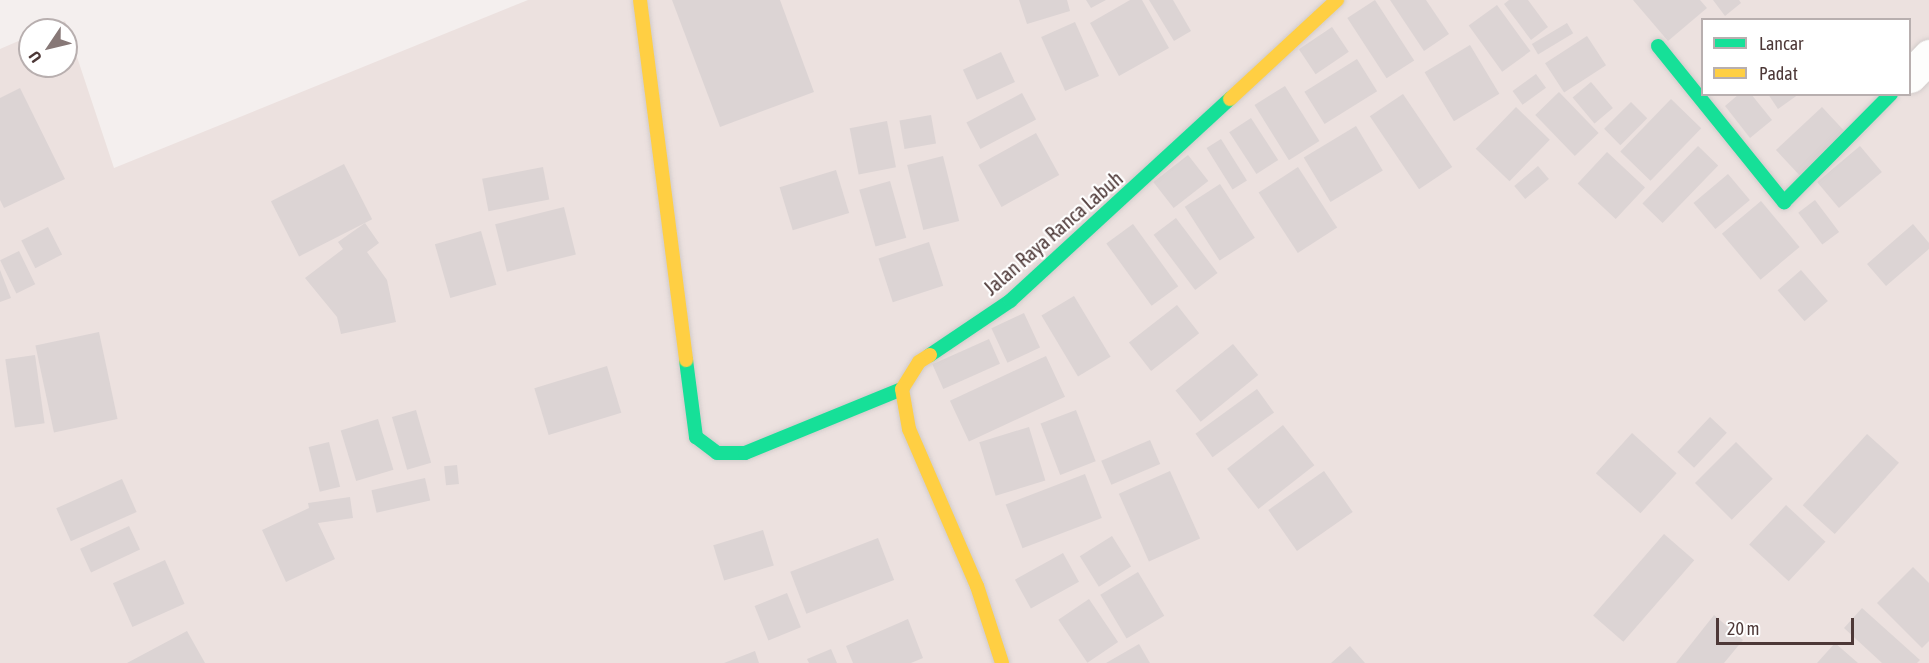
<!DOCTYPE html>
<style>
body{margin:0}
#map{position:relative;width:1929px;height:663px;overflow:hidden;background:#f4efee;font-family:"Asap Condensed",sans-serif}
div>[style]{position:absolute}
.residential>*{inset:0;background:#ece1df}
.building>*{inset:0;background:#dcd4d4;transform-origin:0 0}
.roads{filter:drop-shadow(0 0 2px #d1cbca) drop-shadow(0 0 2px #d1cbca)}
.street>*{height:33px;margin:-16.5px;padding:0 16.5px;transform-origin:16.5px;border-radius:16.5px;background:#fdfdfc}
.fast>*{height:14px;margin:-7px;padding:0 7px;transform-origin:7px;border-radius:7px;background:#16e098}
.slow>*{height:14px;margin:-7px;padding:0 7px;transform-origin:7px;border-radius:7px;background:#ffcf43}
span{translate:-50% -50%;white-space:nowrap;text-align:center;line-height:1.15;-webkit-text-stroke:4.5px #fff;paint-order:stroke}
.street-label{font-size:20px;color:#4d3837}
.legend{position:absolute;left:1701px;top:18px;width:210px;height:78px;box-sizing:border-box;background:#fff;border:2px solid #b8afaf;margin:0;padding:8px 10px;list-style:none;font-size:18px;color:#4d3837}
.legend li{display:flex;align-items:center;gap:12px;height:30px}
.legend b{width:30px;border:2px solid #b8afaf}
.north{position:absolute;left:18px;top:18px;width:60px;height:60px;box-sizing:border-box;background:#fff;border:2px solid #b8afaf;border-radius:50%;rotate:235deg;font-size:16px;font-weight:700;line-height:24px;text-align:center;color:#4d3837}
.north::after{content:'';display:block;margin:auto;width:21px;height:27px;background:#877877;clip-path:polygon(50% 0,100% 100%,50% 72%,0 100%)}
.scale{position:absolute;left:1716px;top:618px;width:138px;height:27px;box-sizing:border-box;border:3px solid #4d3837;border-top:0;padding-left:8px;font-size:18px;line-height:21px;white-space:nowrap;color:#4d3837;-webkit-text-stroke:4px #fff;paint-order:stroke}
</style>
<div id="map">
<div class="residential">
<div style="clip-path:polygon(evenodd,528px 0,1929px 0,1929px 663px,0 663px,0 49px,30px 36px,30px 66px,66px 66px,66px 30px,44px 30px,65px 21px,114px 168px,528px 0,1702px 20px,1910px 20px,1910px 94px,1702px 94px,1702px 20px)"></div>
</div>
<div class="building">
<div style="clip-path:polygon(672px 0,780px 0,814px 92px,720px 127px)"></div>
<div style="clip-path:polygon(1019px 0,1067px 0,1070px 11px,1027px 24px)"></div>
<div style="clip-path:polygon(1086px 0,1106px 0,1091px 8px)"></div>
<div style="clip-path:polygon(1130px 0,1142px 0,1169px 48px,1119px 76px,1090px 23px)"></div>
<div style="clip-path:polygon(1149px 0,1173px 0,1191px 31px,1174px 41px)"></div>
<div style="left:1375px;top:0;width:72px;height:33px;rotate:57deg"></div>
<div style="clip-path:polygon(1390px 0,1426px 0,1449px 34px,1424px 51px)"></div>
<div style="clip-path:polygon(1509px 0,1528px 0,1548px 27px,1531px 40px,1504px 4px)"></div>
<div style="clip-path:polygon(1633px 0,1700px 0,1707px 8px,1668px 41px)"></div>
<div style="clip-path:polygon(1713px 0,1739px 0,1741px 3px,1725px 16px)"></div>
<div style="left:1497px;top:5px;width:57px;height:35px;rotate:54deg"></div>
<div style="left:1075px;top:22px;width:59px;height:37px;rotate:66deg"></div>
<div style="left:1567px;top:23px;width:12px;height:41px;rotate:59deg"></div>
<div style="left:1332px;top:27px;width:30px;height:40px;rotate:56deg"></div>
<div style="left:1587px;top:36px;width:35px;height:50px;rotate:57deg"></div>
<div style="left:1470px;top:45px;width:57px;height:53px;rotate:59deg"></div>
<div style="left:1001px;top:52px;width:33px;height:42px;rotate:65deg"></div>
<div style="left:1357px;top:59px;width:38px;height:62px;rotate:58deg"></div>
<div style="left:1536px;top:74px;width:17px;height:29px;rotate:54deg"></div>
<div style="left:1591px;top:82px;width:34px;height:24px;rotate:50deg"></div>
<div style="left:1285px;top:86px;width:65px;height:36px;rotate:58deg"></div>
<div style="clip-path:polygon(20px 88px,65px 179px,4px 208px,0 200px,0 98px)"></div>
<div style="left:1559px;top:92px;width:57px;height:33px;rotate:46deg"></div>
<div style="left:1022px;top:93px;width:30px;height:63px;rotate:62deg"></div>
<div style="left:1403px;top:94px;width:88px;height:40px;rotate:56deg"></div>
<div style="clip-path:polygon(1739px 94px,1751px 94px,1772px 120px,1750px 138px,1725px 106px)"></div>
<div style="clip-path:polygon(1768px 94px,1799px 94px,1778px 109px)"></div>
<div style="left:1671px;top:99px;width:42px;height:73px;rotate:44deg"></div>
<div style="left:1631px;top:102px;width:23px;height:38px;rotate:45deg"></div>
<div style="left:1516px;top:107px;width:47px;height:58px;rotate:44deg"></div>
<div style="left:1822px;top:107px;width:40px;height:63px;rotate:47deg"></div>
<div style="left:931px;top:115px;width:29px;height:32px;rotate:80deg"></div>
<div style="left:1251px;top:118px;width:50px;height:26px;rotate:57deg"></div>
<div style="left:887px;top:121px;width:47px;height:38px;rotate:79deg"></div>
<div style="left:1356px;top:126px;width:52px;height:61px;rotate:59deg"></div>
<div style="left:1036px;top:133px;width:48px;height:66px;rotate:61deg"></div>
<div style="left:1221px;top:139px;width:49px;height:17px;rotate:58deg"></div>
<div style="left:1698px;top:146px;width:28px;height:80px;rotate:44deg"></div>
<div style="left:1860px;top:146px;width:34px;height:56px;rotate:50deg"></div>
<div style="left:1607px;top:152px;width:52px;height:43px;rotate:43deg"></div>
<div style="left:1188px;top:155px;width:33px;height:44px;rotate:52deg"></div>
<div style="left:943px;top:156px;width:67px;height:37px;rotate:76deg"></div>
<div style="left:344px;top:164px;width:62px;height:82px;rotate:63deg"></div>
<div style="left:1538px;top:166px;width:17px;height:31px;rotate:50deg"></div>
<div style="left:543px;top:167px;width:33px;height:62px;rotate:79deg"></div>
<div style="left:1298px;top:167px;width:72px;height:47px;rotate:57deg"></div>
<div style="left:836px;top:170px;width:45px;height:59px;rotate:73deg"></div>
<div style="left:1728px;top:174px;width:34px;height:45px;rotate:50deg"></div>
<div style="left:890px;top:181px;width:59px;height:32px;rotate:74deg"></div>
<div style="left:1220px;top:184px;width:64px;height:42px;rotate:57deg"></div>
<div style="left:1815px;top:200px;width:40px;height:21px;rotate:53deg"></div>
<div style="left:1761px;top:201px;width:60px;height:51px;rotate:50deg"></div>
<div style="left:564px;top:207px;width:49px;height:71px;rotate:76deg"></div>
<div style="left:1176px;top:218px;width:69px;height:28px;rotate:53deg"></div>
<div style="clip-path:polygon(365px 223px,379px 243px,367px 252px,387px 280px,396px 322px,341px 334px,337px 317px,305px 278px,343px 249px,338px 242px)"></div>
<div style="left:1133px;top:224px;width:77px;height:33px;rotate:54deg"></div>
<div style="clip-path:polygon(1913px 224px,1929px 243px,1929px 249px,1886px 286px,1867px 264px)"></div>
<div style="left:48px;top:227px;width:31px;height:30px;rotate:63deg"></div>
<div style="left:481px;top:231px;width:56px;height:48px;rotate:74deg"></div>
<div style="left:929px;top:242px;width:46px;height:53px;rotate:72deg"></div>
<div style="left:19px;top:251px;width:37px;height:21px;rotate:64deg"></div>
<div style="clip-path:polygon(0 270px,11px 298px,0 302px)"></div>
<div style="left:1801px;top:270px;width:41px;height:31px;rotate:49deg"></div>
<div style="left:1074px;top:296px;width:71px;height:38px;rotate:59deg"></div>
<div style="left:1177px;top:305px;width:36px;height:61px;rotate:52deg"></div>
<div style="left:1024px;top:313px;width:38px;height:36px;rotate:65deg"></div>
<div style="left:99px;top:332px;width:89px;height:65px;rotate:78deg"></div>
<div style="left:989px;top:339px;width:27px;height:62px;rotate:66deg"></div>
<div style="left:1233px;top:344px;width:40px;height:74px;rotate:51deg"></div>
<div style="left:35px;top:355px;width:69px;height:30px;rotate:82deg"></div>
<div style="left:1046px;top:356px;width:45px;height:106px;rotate:65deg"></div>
<div style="left:607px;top:366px;width:49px;height:76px;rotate:73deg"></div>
<div style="left:1257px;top:389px;width:29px;height:76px;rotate:54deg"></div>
<div style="left:416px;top:410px;width:55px;height:25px;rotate:74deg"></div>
<div style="left:1076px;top:410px;width:55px;height:38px;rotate:69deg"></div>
<div style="left:1710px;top:417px;width:23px;height:48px;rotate:43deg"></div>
<div style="left:378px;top:419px;width:53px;height:39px;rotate:73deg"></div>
<div style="left:1283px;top:425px;width:51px;height:71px;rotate:52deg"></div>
<div style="left:1029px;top:427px;width:56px;height:52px;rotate:73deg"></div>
<div style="left:1632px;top:433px;width:60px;height:54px;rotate:42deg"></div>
<div style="left:1867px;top:434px;width:43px;height:96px;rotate:42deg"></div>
<div style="left:1150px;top:440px;width:26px;height:53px;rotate:67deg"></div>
<div style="left:329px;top:442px;width:46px;height:21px;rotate:76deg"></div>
<div style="left:1736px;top:442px;width:52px;height:58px;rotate:45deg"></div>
<div style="left:457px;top:465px;width:19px;height:13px;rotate:84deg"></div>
<div style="left:1170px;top:471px;width:74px;height:56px;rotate:66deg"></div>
<div style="left:1324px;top:471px;width:50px;height:68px;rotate:55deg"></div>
<div style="left:1085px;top:474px;width:47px;height:85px;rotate:69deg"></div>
<div style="left:425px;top:478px;width:23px;height:55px;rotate:77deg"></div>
<div style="left:122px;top:479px;width:36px;height:72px;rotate:66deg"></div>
<div style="clip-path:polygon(350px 497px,353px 518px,318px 523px,335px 559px,286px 582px,262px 530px,309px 508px,308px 503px)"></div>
<div style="left:1786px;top:505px;width:54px;height:54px;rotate:43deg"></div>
<div style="left:129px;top:526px;width:26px;height:54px;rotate:65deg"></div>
<div style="left:763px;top:530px;width:37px;height:52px;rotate:73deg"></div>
<div style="left:1664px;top:534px;width:40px;height:108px;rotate:41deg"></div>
<div style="left:1112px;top:536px;width:36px;height:38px;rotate:58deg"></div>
<div style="left:878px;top:538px;width:45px;height:94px;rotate:69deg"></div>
<div style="left:1063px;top:553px;width:33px;height:55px;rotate:61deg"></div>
<div style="left:165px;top:560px;width:48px;height:57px;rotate:66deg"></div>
<div style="clip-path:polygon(1913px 567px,1929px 583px,1929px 641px,1922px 648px,1877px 603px)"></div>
<div style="left:1138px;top:572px;width:51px;height:44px;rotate:59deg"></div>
<div style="left:787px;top:593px;width:37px;height:35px;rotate:68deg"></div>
<div style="left:1089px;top:599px;width:52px;height:37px;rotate:56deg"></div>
<div style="clip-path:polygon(1862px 608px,1920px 660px,1917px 663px,1882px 663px,1844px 628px)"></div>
<div style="clip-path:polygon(1714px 615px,1743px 640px,1724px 663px,1676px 663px)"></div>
<div style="clip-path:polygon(908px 619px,923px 658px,911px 663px,853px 663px,846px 646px)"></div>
<div style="clip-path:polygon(187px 631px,205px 663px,127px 663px)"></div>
<div style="clip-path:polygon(1835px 643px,1858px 663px,1817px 663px)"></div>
<div style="clip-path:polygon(1139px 644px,1150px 663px,1106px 663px)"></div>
<div style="clip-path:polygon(1350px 646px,1365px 663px,1331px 663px)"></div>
<div style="clip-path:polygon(831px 649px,837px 663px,809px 663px,807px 659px)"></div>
<div style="clip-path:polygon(755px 651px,759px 663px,724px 663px)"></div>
</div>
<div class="roads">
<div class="street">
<div style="left:1910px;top:76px;width:28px;rotate:-46deg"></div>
</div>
<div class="fast">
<div style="left:1658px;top:46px;width:201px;rotate:51.1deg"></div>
<div style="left:1784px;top:202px;width:152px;rotate:-45.3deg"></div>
<div style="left:930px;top:355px;width:97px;rotate:-34deg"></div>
<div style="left:1010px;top:301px;width:299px;rotate:-42.6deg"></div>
<div style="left:686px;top:360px;width:78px;rotate:82.6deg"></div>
<div style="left:696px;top:437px;width:26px;rotate:37deg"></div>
<div style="left:717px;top:453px;width:28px"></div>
<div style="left:745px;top:453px;width:170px;rotate:-22.2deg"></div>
</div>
<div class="slow">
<div style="left:640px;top:0;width:363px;rotate:82.7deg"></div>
<div style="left:1230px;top:99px;width:146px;rotate:-42.8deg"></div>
<div style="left:930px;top:355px;width:13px;rotate:148deg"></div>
<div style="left:919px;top:362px;width:32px;rotate:122deg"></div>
<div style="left:902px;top:389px;width:41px;rotate:80.1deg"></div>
<div style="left:909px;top:429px;width:171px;rotate:66.6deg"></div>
<div style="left:977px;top:586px;width:81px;rotate:72deg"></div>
</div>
</div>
<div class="street-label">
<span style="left:1053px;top:233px;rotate:-41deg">Jalan Raya Ranca Labuh</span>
</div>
<ul class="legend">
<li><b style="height:8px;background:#16e098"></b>Lancar</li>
<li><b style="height:8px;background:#ffcf43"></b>Padat</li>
</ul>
<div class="north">U</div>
<div class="scale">20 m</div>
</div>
